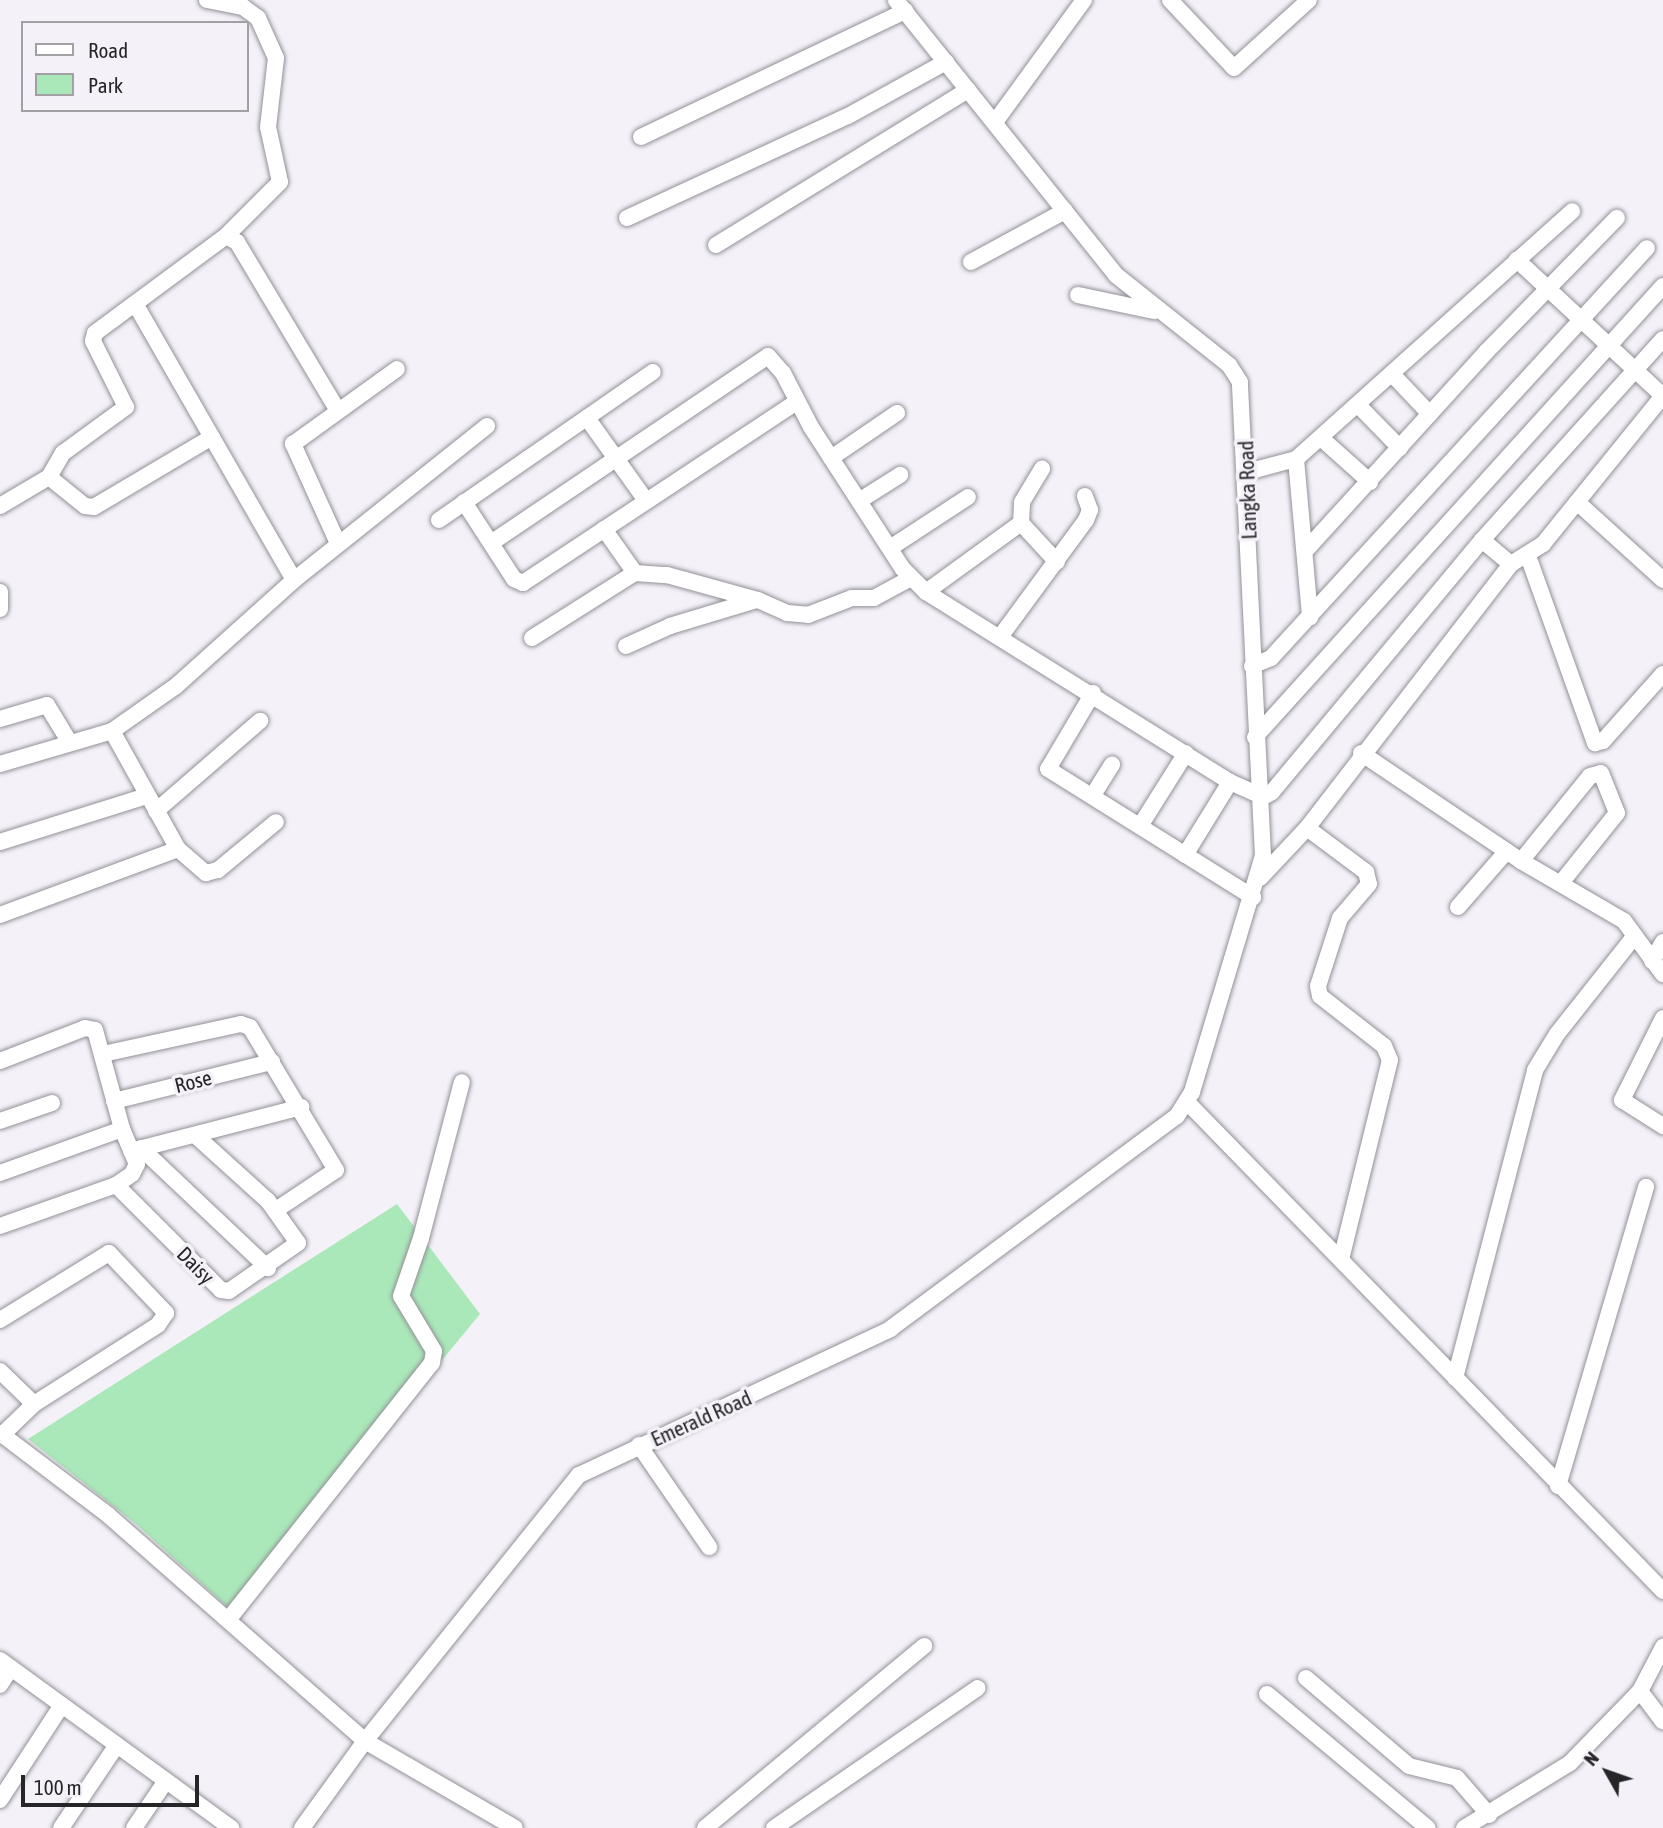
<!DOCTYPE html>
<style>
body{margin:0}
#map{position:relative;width:1663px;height:1828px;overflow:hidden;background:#f4f1f9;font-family:"Asap Condensed",sans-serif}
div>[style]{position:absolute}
.green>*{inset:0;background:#aae8b9}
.roads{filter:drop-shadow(0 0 2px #939097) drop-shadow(0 0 2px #939097)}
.minor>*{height:16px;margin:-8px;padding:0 8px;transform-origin:8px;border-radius:8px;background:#fff}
span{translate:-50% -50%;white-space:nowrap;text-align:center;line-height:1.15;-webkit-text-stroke:7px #f4f1f9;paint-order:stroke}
.street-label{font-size:21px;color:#262528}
.legend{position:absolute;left:21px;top:21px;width:228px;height:91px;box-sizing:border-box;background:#f4f1f9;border:2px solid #a29fa5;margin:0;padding:9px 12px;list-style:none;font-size:21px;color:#262528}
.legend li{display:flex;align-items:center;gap:14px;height:35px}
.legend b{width:35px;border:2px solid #a29fa5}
.north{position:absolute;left:1572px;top:1737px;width:70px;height:70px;-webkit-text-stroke:5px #f4f1f9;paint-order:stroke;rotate:310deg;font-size:19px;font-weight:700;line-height:28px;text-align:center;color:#262528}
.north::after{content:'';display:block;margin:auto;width:24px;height:32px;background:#262528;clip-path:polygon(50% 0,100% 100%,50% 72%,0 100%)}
.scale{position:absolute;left:21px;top:1775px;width:178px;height:32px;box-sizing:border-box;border:4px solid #262528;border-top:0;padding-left:9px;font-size:21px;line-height:24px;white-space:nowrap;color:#262528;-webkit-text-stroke:5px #f4f1f9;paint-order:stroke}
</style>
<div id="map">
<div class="green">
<div style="clip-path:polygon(397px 1204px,480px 1314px,234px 1613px,136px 1524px,28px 1439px)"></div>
</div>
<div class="roads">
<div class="minor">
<div style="left:207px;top:0;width:37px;rotate:11deg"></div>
<div style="left:243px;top:7px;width:19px;rotate:36deg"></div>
<div style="left:258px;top:18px;width:44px;rotate:65.8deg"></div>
<div style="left:276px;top:58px;width:69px;rotate:96.6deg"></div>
<div style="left:268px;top:127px;width:56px;rotate:77.7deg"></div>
<div style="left:280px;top:182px;width:76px;rotate:135deg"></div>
<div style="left:1170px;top:0;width:93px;rotate:46.7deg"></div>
<div style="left:1234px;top:68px;width:101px;rotate:-42.2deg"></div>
<div style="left:995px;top:122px;width:151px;rotate:-53.9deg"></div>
<div style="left:641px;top:137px;width:293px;rotate:-25.5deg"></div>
<div style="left:627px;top:218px;width:243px;rotate:-24.8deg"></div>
<div style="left:848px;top:116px;width:112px;rotate:-28.9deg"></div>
<div style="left:716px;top:245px;width:296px;rotate:-31.6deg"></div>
<div style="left:971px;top:262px;width:107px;rotate:-28.5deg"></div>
<div style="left:1078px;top:295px;width:78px;rotate:11.9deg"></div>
<div style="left:1392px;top:374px;width:55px;rotate:46.5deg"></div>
<div style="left:1358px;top:405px;width:60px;rotate:45.7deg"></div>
<div style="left:587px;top:418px;width:100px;rotate:54.4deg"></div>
<div style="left:1321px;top:438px;width:66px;rotate:41.9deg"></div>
<div style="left:831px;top:458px;width:80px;rotate:-34.3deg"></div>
<div style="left:1296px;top:459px;width:159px;rotate:84.9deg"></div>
<div style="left:1247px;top:472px;width:51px;rotate:-14.9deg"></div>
<div style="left:1296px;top:459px;width:371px;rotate:-41.9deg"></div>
<div style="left:49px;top:477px;width:46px;rotate:38.9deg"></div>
<div style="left:85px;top:506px;width:9px;rotate:6deg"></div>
<div style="left:94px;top:507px;width:137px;rotate:-30.7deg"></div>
<div style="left:859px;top:501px;width:49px;rotate:-32.4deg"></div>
<div style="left:464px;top:502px;width:92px;rotate:57deg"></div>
<div style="left:514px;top:579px;width:10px;rotate:24deg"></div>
<div style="left:523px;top:583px;width:328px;rotate:-33.5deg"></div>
<div style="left:1577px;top:502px;width:116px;rotate:42.2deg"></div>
<div style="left:0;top:506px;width:57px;rotate:-30.6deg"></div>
<div style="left:49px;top:477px;width:28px;rotate:-60deg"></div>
<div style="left:63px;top:453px;width:78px;rotate:-36.1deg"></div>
<div style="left:126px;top:407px;width:74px;rotate:-116.6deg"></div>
<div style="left:93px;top:341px;width:8px;rotate:-76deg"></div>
<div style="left:95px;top:333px;width:163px;rotate:-36.5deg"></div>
<div style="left:226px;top:236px;width:13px;rotate:29deg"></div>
<div style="left:237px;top:242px;width:195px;rotate:59.1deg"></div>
<div style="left:439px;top:520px;width:260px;rotate:-34.7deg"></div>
<div style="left:1021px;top:523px;width:53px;rotate:47.3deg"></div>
<div style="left:604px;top:529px;width:54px;rotate:54.8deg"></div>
<div style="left:1482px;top:540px;width:38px;rotate:40deg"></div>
<div style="left:337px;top:541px;width:107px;rotate:-114.4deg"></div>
<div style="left:293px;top:444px;width:128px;rotate:-35.8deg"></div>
<div style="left:491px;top:543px;width:334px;rotate:-34deg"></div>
<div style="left:768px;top:356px;width:23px;rotate:49deg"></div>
<div style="left:783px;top:373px;width:61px;rotate:62.6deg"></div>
<div style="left:811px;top:427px;width:169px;rotate:57.1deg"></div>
<div style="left:903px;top:569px;width:33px;rotate:45deg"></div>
<div style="left:926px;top:592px;width:358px;rotate:32deg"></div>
<div style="left:1230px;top:782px;width:36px;rotate:24deg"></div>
<div style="left:1263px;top:797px;width:10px;rotate:-29deg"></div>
<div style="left:1272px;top:792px;width:328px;rotate:-50.2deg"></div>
<div style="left:1482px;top:540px;width:270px;rotate:-48deg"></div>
<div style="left:890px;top:548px;width:93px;rotate:-33.2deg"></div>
<div style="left:1305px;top:551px;width:270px;rotate:-47.7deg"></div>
<div style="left:1487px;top:351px;width:186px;rotate:-45.7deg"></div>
<div style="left:1528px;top:556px;width:199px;rotate:70.3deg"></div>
<div style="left:1595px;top:743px;width:8px;rotate:-14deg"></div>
<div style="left:1603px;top:741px;width:90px;rotate:-48.2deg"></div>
<div style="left:294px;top:580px;width:247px;rotate:-38.6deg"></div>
<div style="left:0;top:592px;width:17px;rotate:90deg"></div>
<div style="left:926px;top:592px;width:117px;rotate:-36deg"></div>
<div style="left:1021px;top:523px;width:21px;rotate:-87deg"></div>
<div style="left:1022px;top:502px;width:39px;rotate:-59deg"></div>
<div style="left:1000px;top:637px;width:145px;rotate:-53.7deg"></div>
<div style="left:1086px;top:520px;width:11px;rotate:-68deg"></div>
<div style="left:1090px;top:510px;width:15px;rotate:-110deg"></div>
<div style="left:532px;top:638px;width:122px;rotate:-32.3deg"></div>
<div style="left:635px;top:573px;width:32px;rotate:4deg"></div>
<div style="left:667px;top:575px;width:94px;rotate:15.4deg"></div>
<div style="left:758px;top:600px;width:32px;rotate:24deg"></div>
<div style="left:787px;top:613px;width:21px;rotate:5deg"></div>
<div style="left:808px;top:615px;width:47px;rotate:-21.1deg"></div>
<div style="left:852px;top:598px;width:22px"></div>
<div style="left:874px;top:598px;width:42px;rotate:-28.4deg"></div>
<div style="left:626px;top:646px;width:48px;rotate:-24.4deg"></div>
<div style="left:670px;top:626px;width:90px;rotate:-16.8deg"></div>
<div style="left:1252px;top:666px;width:21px;rotate:-23deg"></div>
<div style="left:1271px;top:658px;width:556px;rotate:-47.48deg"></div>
<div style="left:1093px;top:693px;width:88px;rotate:120.6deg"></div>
<div style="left:1048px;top:769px;width:242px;rotate:32deg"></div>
<div style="left:0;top:719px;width:49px;rotate:-16.6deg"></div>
<div style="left:47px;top:705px;width:44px;rotate:58.8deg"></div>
<div style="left:112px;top:731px;width:135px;rotate:60.8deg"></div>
<div style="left:178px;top:849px;width:37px;rotate:41deg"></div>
<div style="left:206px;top:873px;width:12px;rotate:-14deg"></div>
<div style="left:218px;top:870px;width:75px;rotate:-39.6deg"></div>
<div style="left:1255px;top:737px;width:608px;rotate:-47.87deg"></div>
<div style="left:1361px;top:753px;width:193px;rotate:34deg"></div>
<div style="left:1521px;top:861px;width:119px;rotate:30.2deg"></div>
<div style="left:1624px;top:921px;width:66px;rotate:53.7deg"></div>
<div style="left:0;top:764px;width:117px;rotate:-16.4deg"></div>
<div style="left:112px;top:731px;width:78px;rotate:-35.1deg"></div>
<div style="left:176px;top:686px;width:159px;rotate:-41.9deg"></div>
<div style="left:294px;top:580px;width:319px;rotate:-119.9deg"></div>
<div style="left:1093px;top:795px;width:36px;rotate:-58deg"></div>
<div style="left:156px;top:811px;width:138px;rotate:-40.9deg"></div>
<div style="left:1140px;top:826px;width:86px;rotate:-57.8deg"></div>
<div style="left:1307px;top:828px;width:74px;rotate:36.7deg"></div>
<div style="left:1366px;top:872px;width:12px;rotate:76deg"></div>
<div style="left:1369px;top:884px;width:45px;rotate:130.5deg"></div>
<div style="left:1340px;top:918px;width:71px;rotate:107.9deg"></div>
<div style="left:1318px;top:986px;width:10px;rotate:79deg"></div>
<div style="left:1320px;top:996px;width:81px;rotate:38deg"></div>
<div style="left:1384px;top:1046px;width:15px;rotate:67deg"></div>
<div style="left:1390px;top:1060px;width:205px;rotate:103.8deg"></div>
<div style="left:0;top:842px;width:154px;rotate:-17.4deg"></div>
<div style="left:1185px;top:855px;width:86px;rotate:-58.3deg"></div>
<div style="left:1521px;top:861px;width:109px;rotate:-50.9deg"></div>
<div style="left:1590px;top:776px;width:11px;rotate:-15deg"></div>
<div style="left:1601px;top:773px;width:43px;rotate:68.2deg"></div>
<div style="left:1617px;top:813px;width:90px;rotate:128.7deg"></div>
<div style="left:1260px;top:878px;width:69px;rotate:-46.8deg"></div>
<div style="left:1307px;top:828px;width:334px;rotate:-52.3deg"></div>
<div style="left:1511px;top:564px;width:38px;rotate:-32deg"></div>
<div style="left:1543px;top:544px;width:191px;rotate:-51deg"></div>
<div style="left:1663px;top:396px;width:200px;rotate:-137deg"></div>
<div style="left:1458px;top:907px;width:74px;rotate:-48.8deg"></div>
<div style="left:0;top:915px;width:190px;rotate:-20.3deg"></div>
<div style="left:1652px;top:961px;width:22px;rotate:-60deg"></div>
<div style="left:1663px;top:1018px;width:92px;rotate:116.6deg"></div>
<div style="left:1622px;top:1100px;width:49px;rotate:32.4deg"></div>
<div style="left:103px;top:1054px;width:141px;rotate:-12.3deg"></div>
<div style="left:241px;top:1024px;width:9px;rotate:18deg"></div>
<div style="left:250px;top:1027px;width:167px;rotate:59deg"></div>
<div style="left:336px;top:1170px;width:72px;rotate:146.3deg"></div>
<div style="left:0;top:1061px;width:91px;rotate:-21.2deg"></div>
<div style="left:85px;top:1028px;width:10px;rotate:11deg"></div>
<div style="left:95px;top:1030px;width:103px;rotate:74.7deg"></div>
<div style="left:122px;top:1129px;width:38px;rotate:67deg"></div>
<div style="left:137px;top:1164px;width:11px;rotate:117deg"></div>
<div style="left:132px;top:1174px;width:19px;rotate:145deg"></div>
<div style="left:114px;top:1101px;width:163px;rotate:-13.9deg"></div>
<div style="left:1188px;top:1103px;width:681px;rotate:45.77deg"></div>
<div style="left:0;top:1121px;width:55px;rotate:-19.1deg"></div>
<div style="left:141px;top:1148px;width:175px;rotate:43.4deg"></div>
<div style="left:131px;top:1151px;width:176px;rotate:-14.5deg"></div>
<div style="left:0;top:1173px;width:130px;rotate:-19.8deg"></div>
<div style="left:0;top:1226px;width:123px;rotate:-19.5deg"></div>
<div style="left:116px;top:1185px;width:148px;rotate:45deg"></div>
<div style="left:221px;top:1290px;width:8px;rotate:7deg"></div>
<div style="left:229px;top:1291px;width:84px;rotate:-34.8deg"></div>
<div style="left:298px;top:1243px;width:52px;rotate:-125.5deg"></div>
<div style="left:268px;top:1201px;width:98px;rotate:-137.9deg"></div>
<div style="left:0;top:1320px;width:128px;rotate:-31.6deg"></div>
<div style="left:109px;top:1253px;width:83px;rotate:46.5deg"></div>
<div style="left:166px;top:1313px;width:14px;rotate:124deg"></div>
<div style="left:158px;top:1325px;width:147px;rotate:147.5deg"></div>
<div style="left:34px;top:1404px;width:45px;rotate:135.9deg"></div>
<div style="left:0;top:1371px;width:47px;rotate:44.1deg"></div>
<div style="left:1455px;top:1378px;width:318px;rotate:-75.4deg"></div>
<div style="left:1535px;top:1070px;width:42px;rotate:-58.6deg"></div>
<div style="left:1557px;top:1034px;width:124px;rotate:-51.6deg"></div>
<div style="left:0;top:1433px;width:136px;rotate:37.2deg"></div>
<div style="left:108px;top:1515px;width:342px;rotate:41.3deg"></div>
<div style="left:365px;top:1741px;width:173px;rotate:30.1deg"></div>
<div style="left:639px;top:1445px;width:124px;rotate:55.5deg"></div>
<div style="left:1558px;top:1486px;width:312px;rotate:-73.6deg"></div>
<div style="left:228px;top:1620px;width:328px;rotate:-51.6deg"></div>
<div style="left:432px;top:1363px;width:12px;rotate:-81deg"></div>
<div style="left:434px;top:1351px;width:64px;rotate:-121deg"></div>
<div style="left:401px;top:1296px;width:61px;rotate:-71deg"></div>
<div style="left:421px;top:1238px;width:161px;rotate:-75.3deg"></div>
<div style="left:0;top:1660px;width:286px;rotate:36deg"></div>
<div style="left:1306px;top:1678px;width:135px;rotate:40.5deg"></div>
<div style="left:1409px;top:1766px;width:49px;rotate:14deg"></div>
<div style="left:1457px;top:1778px;width:49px;rotate:49.1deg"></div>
<div style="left:0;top:1685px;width:20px;rotate:-57deg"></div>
<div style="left:1640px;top:1691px;width:38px;rotate:53deg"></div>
<div style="left:1267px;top:1694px;width:209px;rotate:39.8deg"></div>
<div style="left:0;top:1800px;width:113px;rotate:-56.9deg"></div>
<div style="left:61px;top:1828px;width:100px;rotate:-56deg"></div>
<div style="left:134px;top:1828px;width:57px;rotate:-55.8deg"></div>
<div style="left:302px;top:1828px;width:107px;rotate:-54.1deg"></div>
<div style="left:365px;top:1741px;width:341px;rotate:-51.2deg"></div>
<div style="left:579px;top:1475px;width:344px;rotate:-25.1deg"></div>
<div style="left:890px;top:1329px;width:357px;rotate:-36.6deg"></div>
<div style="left:1177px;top:1116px;width:28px;rotate:-58deg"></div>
<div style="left:1192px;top:1092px;width:246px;rotate:-73.3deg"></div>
<div style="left:1263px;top:856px;width:475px;rotate:-92.8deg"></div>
<div style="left:1240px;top:382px;width:20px;rotate:-123deg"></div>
<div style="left:1229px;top:365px;width:144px;rotate:-141.5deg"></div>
<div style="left:1116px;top:275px;width:352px;rotate:-128.7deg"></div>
<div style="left:705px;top:1828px;width:285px;rotate:-39.7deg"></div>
<div style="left:774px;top:1828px;width:247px;rotate:-34.5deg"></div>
<div style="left:1464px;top:1828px;width:124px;rotate:-31.5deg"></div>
<div style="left:1570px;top:1763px;width:100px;rotate:-45.8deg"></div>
<div style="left:1640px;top:1691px;width:50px;rotate:-62.4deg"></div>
</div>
</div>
<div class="street-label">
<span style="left:1247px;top:490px;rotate:-92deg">Langka Road</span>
<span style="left:193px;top:1081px;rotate:-14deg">Rose</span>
<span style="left:196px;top:1265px;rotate:45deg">Daisy</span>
<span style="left:701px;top:1418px;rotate:-24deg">Emerald Road</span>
</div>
<ul class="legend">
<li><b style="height:9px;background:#fff"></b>Road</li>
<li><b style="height:19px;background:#aae8b9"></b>Park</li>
</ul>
<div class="north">N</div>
<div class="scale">100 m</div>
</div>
